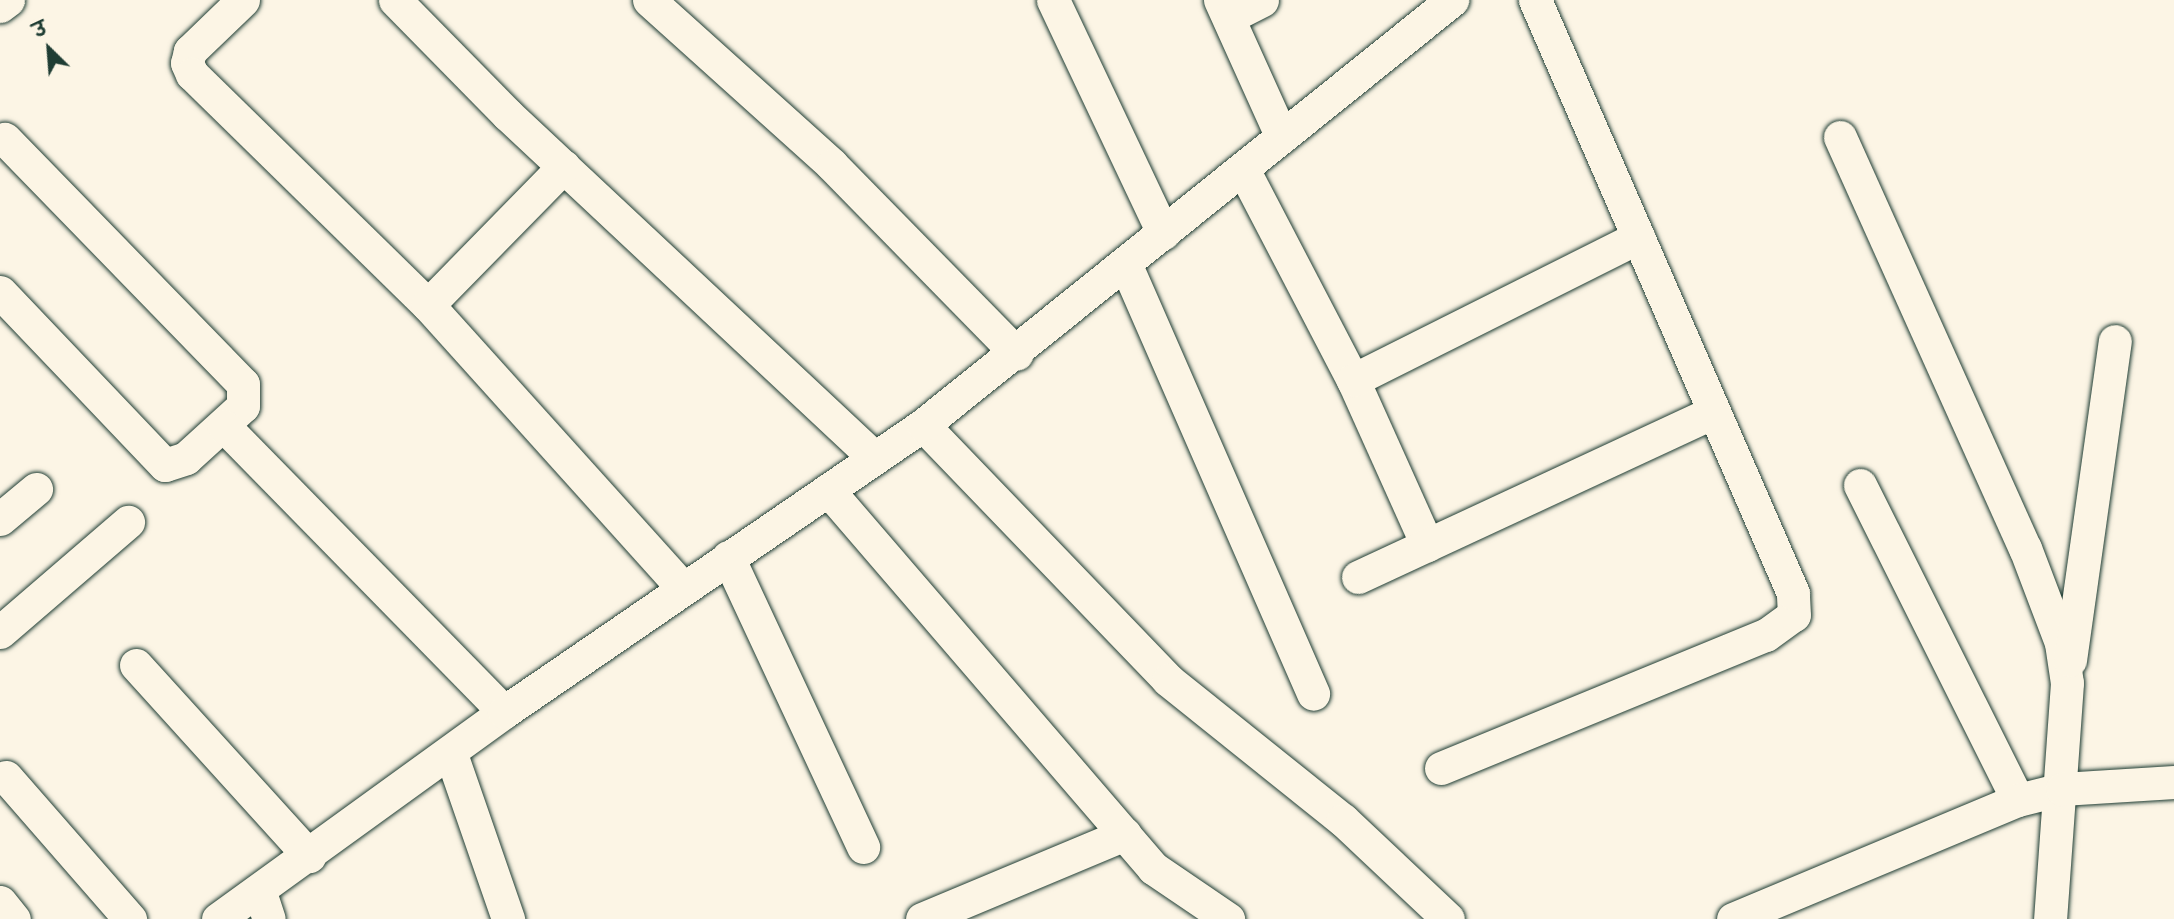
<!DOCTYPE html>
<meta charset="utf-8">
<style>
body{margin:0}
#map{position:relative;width:2174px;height:919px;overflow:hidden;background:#fcf5e5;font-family:Caveat,"Playpen Sans Deva",sans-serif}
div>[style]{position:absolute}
.roads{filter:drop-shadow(0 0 2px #1f3d34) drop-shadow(0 0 2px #1f3d34)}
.street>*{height:33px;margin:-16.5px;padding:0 16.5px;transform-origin:16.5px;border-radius:16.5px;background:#fcf5e5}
span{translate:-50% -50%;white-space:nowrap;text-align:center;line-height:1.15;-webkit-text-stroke:5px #fcf5e5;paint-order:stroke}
.north{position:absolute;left:14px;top:14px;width:70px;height:70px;-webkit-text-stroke:5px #fcf5e5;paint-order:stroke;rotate:335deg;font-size:19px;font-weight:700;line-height:28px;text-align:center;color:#1f3d34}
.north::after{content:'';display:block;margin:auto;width:24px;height:32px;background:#1f3d34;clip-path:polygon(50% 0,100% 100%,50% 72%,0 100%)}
</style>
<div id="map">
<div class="roads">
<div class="street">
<div style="left:243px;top:0;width:74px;rotate:136.1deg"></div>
<div style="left:190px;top:51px;width:12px;rotate:104deg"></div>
<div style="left:187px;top:63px;width:12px;rotate:66deg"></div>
<div style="left:192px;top:74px;width:330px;rotate:44.4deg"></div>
<div style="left:428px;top:305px;width:380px;rotate:48deg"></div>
<div style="left:395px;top:0;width:160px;rotate:45.5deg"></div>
<div style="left:507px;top:114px;width:500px;rotate:43.1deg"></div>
<div style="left:649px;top:0;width:246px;rotate:42deg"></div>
<div style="left:832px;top:165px;width:264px;rotate:45.6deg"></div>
<div style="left:1053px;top:0;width:258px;rotate:64.7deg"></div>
<div style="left:1220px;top:0;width:150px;rotate:65.7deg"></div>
<div style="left:0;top:6px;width:10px;rotate:-37deg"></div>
<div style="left:1229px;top:17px;width:37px;rotate:-27deg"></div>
<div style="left:1840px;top:137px;width:451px;rotate:65.8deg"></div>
<div style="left:2025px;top:548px;width:102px;rotate:69.2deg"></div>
<div style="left:2061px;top:643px;width:40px;rotate:81.5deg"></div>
<div style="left:2067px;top:683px;width:237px;rotate:94.1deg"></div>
<div style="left:1244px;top:171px;width:236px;rotate:62.5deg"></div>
<div style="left:1353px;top:380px;width:181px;rotate:65.8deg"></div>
<div style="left:1125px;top:263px;width:470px;rotate:66.4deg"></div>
<div style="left:0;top:292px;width:239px;rotate:46.4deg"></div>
<div style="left:165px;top:465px;width:22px;rotate:-18deg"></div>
<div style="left:186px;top:458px;width:77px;rotate:-42.4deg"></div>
<div style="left:243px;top:406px;width:22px;rotate:-90deg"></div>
<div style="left:243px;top:384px;width:342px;rotate:-134.2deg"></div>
<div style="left:428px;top:305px;width:194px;rotate:-45.6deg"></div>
<div style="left:1353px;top:380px;width:319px;rotate:-26.6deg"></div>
<div style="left:923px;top:425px;width:354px;rotate:46.1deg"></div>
<div style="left:1168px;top:680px;width:224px;rotate:38.7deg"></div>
<div style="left:1343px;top:820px;width:144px;rotate:43.3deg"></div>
<div style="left:224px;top:426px;width:400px;rotate:45.6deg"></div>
<div style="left:1860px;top:485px;width:352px;rotate:63.4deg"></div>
<div style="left:828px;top:490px;width:499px;rotate:49.3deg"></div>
<div style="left:1153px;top:868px;width:91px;rotate:34.2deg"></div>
<div style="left:0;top:519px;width:47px;rotate:-39.8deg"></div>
<div style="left:728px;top:557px;width:320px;rotate:65deg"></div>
<div style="left:1358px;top:577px;width:392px;rotate:-24.9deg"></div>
<div style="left:0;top:632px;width:169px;rotate:-40.7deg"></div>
<div style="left:2070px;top:660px;width:322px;rotate:-82deg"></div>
<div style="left:136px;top:665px;width:258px;rotate:47.8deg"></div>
<div style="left:451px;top:754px;width:175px;rotate:70.9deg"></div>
<div style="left:1441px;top:768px;width:351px;rotate:-22.3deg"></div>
<div style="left:1766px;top:635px;width:34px;rotate:-36deg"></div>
<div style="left:1794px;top:615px;width:22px;rotate:-93deg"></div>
<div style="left:1793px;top:593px;width:647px;rotate:-113.51deg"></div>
<div style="left:6px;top:777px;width:189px;rotate:48.9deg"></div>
<div style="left:260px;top:892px;width:28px;rotate:72deg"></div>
<div style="left:0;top:902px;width:22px;rotate:51deg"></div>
<div style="left:218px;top:919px;width:353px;rotate:-35.9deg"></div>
<div style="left:504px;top:712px;width:508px;rotate:-34.41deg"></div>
<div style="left:923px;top:425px;width:679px;rotate:-38.78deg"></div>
<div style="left:922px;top:919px;width:220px;rotate:-22.7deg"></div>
<div style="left:1733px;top:919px;width:309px;rotate:-22.7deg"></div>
<div style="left:2018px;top:800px;width:45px;rotate:-14deg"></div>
<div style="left:2062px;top:789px;width:112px;rotate:-3.6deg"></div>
</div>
</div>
<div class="north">उ</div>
</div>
